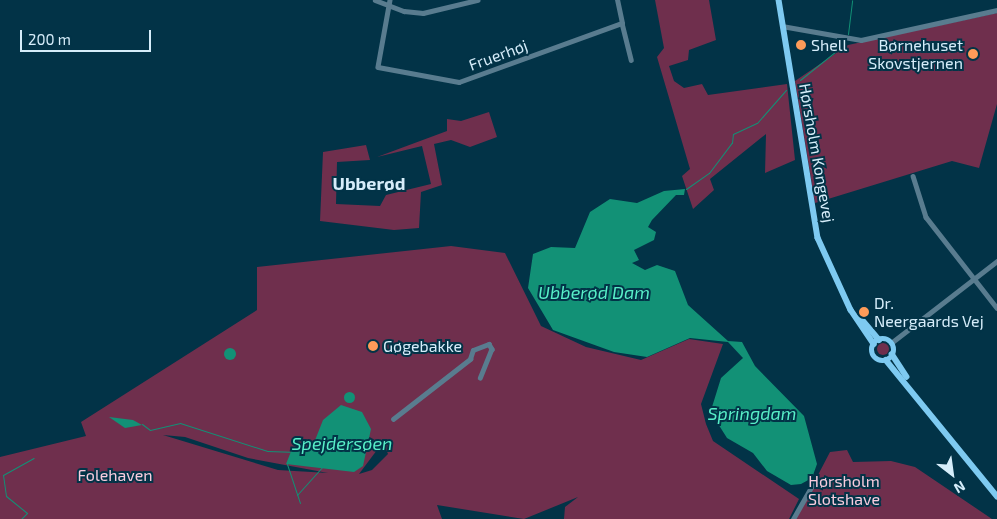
<!DOCTYPE html>
<meta charset="utf-8">
<style>
body{margin:0}
#map{position:relative;width:997px;height:519px;overflow:hidden;background:#023347;font-family:"Exo 2",sans-serif}
div>[style]{position:absolute}
.green>*{inset:0;background:#6f2f4d}
.round{border-radius:50%}
.water>*{inset:0;background:#129176}
.stream>*{height:1px;margin:-0.5px;padding:0 0.5px;transform-origin:0.5px;border-radius:0.5px;background:#129176}
.minor>*{height:4.5px;margin:-2.25px;padding:0 2.25px;transform-origin:2.25px;border-radius:2.25px;background:#597c8f}
.major>*{height:5.5px;margin:-2.75px;padding:0 2.75px;transform-origin:2.75px;border-radius:2.75px;background:#7ecaf1}
.major>.ring{margin:-2.75px;padding:0;box-sizing:content-box;background:none;border:5.5px solid #7ecaf1;border-radius:50%}
.dots>*{width:14px;height:14px;translate:-50% -50%;box-sizing:border-box;border:2px solid #023347;border-radius:50%}
span{translate:-50% -50%;white-space:nowrap;text-align:center;line-height:1.15;-webkit-text-stroke:4px #023347;paint-order:stroke}
.poi-label{font-size:16px;color:#d6edfa}
.left{translate:0 -50%;text-align:left}
.right{translate:-100% -50%;text-align:right}
.street-label{font-size:16px;color:#d6edfa}
.park-label{font-size:16px;color:#f9ccde}
.neighbourhood-label{font-size:18px;color:#d6edfa;font-weight:700}
.water-label{font-size:18px;color:#58efc8;font-style:italic}
.north{position:absolute;left:927px;top:449px;width:50px;height:50px;-webkit-text-stroke:4px #023347;paint-order:stroke;rotate:150deg;font-size:14px;font-weight:700;line-height:20px;text-align:center;color:#d6edfa}
.north::after{content:'';display:block;margin:auto;width:18px;height:22px;background:#d6edfa;clip-path:polygon(50% 0,100% 100%,50% 72%,0 100%)}
.scale{position:absolute;left:20px;top:30px;width:131px;height:22px;box-sizing:border-box;border:2px solid #d6edfa;border-top:0;padding-left:6px;font-size:15px;line-height:18px;white-space:nowrap;color:#d6edfa;-webkit-text-stroke:4px #023347;paint-order:stroke}
</style>
<div id="map">
<div class="green">
<div style="clip-path:polygon(655px 0,709px 0,716px 40px,689px 50px,688px 60px,669px 66px,674px 81px,684px 88px,702px 84px,708px 95px,787px 84px,795px 160px,765px 173px,766px 134px,710px 179px,714px 190px,693px 209px,682px 176px,690px 169px,657px 57px,664px 48px)"></div>
<div style="clip-path:polygon(997px 13px,997px 104px,979px 168px,952px 161px,815px 203px,795px 81px,848px 45px)"></div>
<div style="clip-path:polygon(489px 112px,497px 137px,470px 147px,451px 140px,434px 144px,442px 185px,421px 192px,419px 228px,394px 230px,320px 221px,323px 152px,366px 145px,370px 160px,337px 162px,336px 204px,380px 206px,386px 195px,431px 184px,422px 146px,377px 157px,447px 131px,447px 119px,461px 121px)"></div>
<div style="clip-path:polygon(evenodd,451px 246px,505px 253px,541px 326px,586px 347px,641px 360px,689px 339px,723px 344px,701px 404px,706px 424px,713px 441px,799px 499px,789px 519px,564px 519px,565px 507px,578px 497px,524px 519px,437px 505px,442px 519px,0 519px,0 457px,86px 436px,81px 422px,257px 310px,257px 267px,451px 246px,163px 435px,185px 437px,248px 458px,328px 473px,278px 470px,163px 435px,451px 246px,383px 442px,388px 454px,372px 470px,359px 474px,383px 442px)"></div>
<div class="round" style="left:877px;top:343px;width:12px;height:12px"></div>
<div style="clip-path:polygon(847px 450px,853px 462px,891px 461px,915px 467px,992px 519px,795px 519px,830px 452px)"></div>
</div>
<div class="water">
<div style="clip-path:polygon(685px 189px,684px 195px,676px 195px,652px 220px,648px 227px,656px 232px,654px 240px,634px 250px,639px 260px,632px 263px,645px 270px,657px 265px,675px 271px,688px 305px,728px 341px,742px 342px,755px 366px,804px 416px,817px 464px,812px 478px,801px 484px,791px 485px,767px 471px,753px 453px,727px 438px,715px 419px,712px 407px,721px 378px,743px 358px,728px 342px,690px 338px,647px 357px,614px 352px,553px 330px,528px 288px,533px 254px,551px 247px,575px 248px,590px 212px,610px 199px,637px 203px,664px 191px)"></div>
<div class="round" style="left:224px;top:348px;width:12px;height:12px"></div>
<div class="round" style="left:343.5px;top:391.5px;width:11px;height:11px"></div>
<div style="clip-path:polygon(341px 405px,362px 412px,371px 429px,363px 466px,354px 472px,286px 464px,292px 449px,312px 448px,323px 420px)"></div>
<div style="clip-path:polygon(109px 417px,133px 420px,142px 425px,125px 428px)"></div>
</div>
<div class="stream">
<div style="left:848px;top:34px;width:34px;rotate:-83deg"></div>
<div style="left:800px;top:80px;width:59px;rotate:-38.8deg"></div>
<div style="left:686px;top:189px;width:28px;rotate:-35deg"></div>
<div style="left:709px;top:173px;width:38px;rotate:-53deg"></div>
<div style="left:732px;top:143px;width:9px;rotate:-84deg"></div>
<div style="left:733px;top:134px;width:26px;rotate:-25deg"></div>
<div style="left:757px;top:123px;width:44px;rotate:-48.7deg"></div>
<div style="left:142px;top:424px;width:10px;rotate:37deg"></div>
<div style="left:150px;top:430px;width:31px;rotate:-13deg"></div>
<div style="left:180px;top:423px;width:91px;rotate:17.8deg"></div>
<div style="left:267px;top:451px;width:23px;rotate:2deg"></div>
<div style="left:287px;top:464px;width:41px;rotate:71.6deg"></div>
<div style="left:297px;top:495px;width:38px;rotate:-48deg"></div>
<div style="left:21px;top:519px;width:8px;rotate:-45deg"></div>
<div style="left:27px;top:513px;width:27px;rotate:-141deg"></div>
<div style="left:6px;top:496px;width:21px;rotate:-98deg"></div>
<div style="left:3px;top:475px;width:35px;rotate:-29deg"></div>
</div>
<div class="minor">
<div style="left:375px;top:0;width:31px;rotate:21deg"></div>
<div style="left:404px;top:11px;width:19px;rotate:6deg"></div>
<div style="left:423px;top:13px;width:56px;rotate:-13.5deg"></div>
<div style="left:390px;top:0;width:68px;rotate:100.2deg"></div>
<div style="left:378px;top:67px;width:82px;rotate:10.5deg"></div>
<div style="left:459px;top:82px;width:173px;rotate:-19.9deg"></div>
<div style="left:622px;top:23px;width:24px;rotate:-102deg"></div>
<div style="left:622px;top:23px;width:38px;rotate:76deg"></div>
<div style="left:782px;top:26px;width:80px;rotate:10deg"></div>
<div style="left:861px;top:40px;width:139px;rotate:-12.4deg"></div>
<div style="left:913px;top:176px;width:43px;rotate:72.4deg"></div>
<div style="left:926px;top:217px;width:115px;rotate:52deg"></div>
<div style="left:891px;top:343px;width:134px;rotate:-37.7deg"></div>
<div style="left:393px;top:419px;width:98px;rotate:-37.9deg"></div>
<div style="left:470px;top:359px;width:9px;rotate:-72deg"></div>
<div style="left:473px;top:350px;width:17px;rotate:-21deg"></div>
<div style="left:489px;top:344px;width:6px;rotate:59deg"></div>
<div style="left:492px;top:349px;width:31px;rotate:112deg"></div>
<div style="left:793px;top:519px;width:40px;rotate:-60.3deg"></div>
</div>
<div class="major">
<div style="left:779px;top:0;width:241px;rotate:80.7deg"></div>
<div style="left:818px;top:238px;width:79px;rotate:65.4deg"></div>
<div style="left:851px;top:310px;width:41px;rotate:55.9deg"></div>
<div style="left:860px;top:317px;width:30px;rotate:50deg"></div>
<div class="ring" style="left:872px;top:339px;width:16.5px;height:16.5px"></div>
<div style="left:892px;top:354px;width:27px;rotate:57deg"></div>
<div style="left:886px;top:360px;width:176px;rotate:50.8deg"></div>
</div>
<div class="dots">
<div style="left:801px;top:45px;background:#fe9b59"></div>
<div style="left:973px;top:54px;background:#fe9b59"></div>
<div style="left:864px;top:312px;background:#fe9b59"></div>
<div style="left:373px;top:346px;background:#fe9b59"></div>
</div>
<div class="poi-label">
<span class="left" style="left:811px;top:45px">Shell</span>
<span class="right" style="left:963px;top:54px">Børnehuset<br>Skovstjernen</span>
<span class="left" style="left:874px;top:312px">Dr.<br>Neergaards Vej</span>
<span class="left" style="left:383px;top:346px">Gøgebakke</span>
</div>
<div class="street-label">
<span style="left:498px;top:55px;rotate:-20deg">Fruerhøj</span>
<span style="left:817px;top:153px;rotate:80deg">Hørsholm Kongevej</span>
</div>
<div class="park-label">
<span style="left:115px;top:475px">Folehaven</span>
<span style="left:844px;top:490px">Hørsholm<br>Slotshave</span>
</div>
<div class="neighbourhood-label">
<span style="left:369px;top:183px">Ubberød</span>
</div>
<div class="water-label">
<span style="left:594px;top:292px">Ubberød Dam</span>
<span style="left:752px;top:413px">Springdam</span>
<span style="left:342px;top:443px">Spejdersøen</span>
</div>
<div class="north">N</div>
<div class="scale">200 m</div>
</div>
